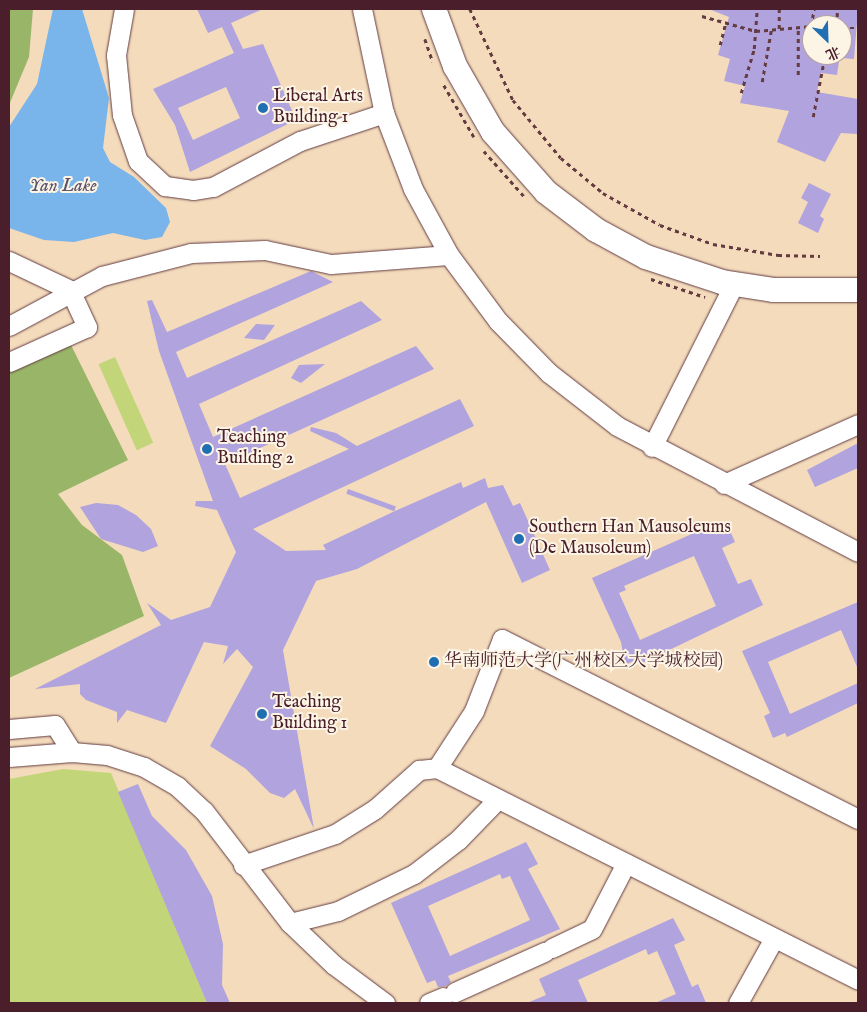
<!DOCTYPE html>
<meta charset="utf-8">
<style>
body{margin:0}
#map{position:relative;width:867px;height:1012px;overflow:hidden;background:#f3dbbc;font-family:"IM FELL English","Noto Serif SC",serif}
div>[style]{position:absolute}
.green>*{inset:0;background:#c2d578;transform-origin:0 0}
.forest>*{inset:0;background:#99b668}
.water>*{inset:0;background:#79b4ea}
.building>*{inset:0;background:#b0a3de;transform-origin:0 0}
.path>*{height:2.5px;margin-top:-1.25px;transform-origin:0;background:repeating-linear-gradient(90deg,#633b41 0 4px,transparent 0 8px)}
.roads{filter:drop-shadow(0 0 1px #633b41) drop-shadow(0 0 1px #633b41)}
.minor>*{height:19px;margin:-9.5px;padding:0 9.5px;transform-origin:9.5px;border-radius:9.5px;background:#fff}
.major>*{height:24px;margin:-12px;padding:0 12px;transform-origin:12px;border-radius:12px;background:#fff}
.dots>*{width:14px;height:14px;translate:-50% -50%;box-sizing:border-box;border:2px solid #fcf5e5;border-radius:50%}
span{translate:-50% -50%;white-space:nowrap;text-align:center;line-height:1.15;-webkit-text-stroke:4px #fcf5e5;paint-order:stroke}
.poi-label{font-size:18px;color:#4a1f2b}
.left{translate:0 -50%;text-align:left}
.water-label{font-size:19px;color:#5a536e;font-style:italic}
.frame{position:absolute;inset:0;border:10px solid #4a1f2b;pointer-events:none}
.north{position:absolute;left:802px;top:15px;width:50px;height:50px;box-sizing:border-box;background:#fcf5e5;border:1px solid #b59f9b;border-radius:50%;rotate:156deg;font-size:14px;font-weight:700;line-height:20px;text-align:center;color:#4a1f2b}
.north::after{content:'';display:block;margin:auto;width:18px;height:22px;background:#1f6fb2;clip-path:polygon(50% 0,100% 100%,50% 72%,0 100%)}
</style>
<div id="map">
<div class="green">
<div style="left:115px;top:357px;width:94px;height:18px;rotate:66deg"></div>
<div style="clip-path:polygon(63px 769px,111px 773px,207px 1003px,9px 1003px,9px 779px)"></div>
</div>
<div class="forest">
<div style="clip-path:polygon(9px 9px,33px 9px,29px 57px,9px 105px)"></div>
<div style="clip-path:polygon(69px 341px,128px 460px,58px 494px,82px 525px,122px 555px,144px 616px,9px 678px,9px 367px)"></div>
</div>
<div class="water">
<div style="clip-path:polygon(53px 9px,82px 9px,109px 98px,103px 148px,110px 162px,134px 177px,166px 208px,170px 222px,162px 237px,145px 240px,113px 233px,74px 242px,44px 240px,9px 228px,9px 127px,37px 84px)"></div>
</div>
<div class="building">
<div style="clip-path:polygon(evenodd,197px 9px,263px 9px,231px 23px,243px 49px,263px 44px,296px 120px,190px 172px,175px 125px,153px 89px,234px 53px,222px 27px,208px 33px,197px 9px,226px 87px,240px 118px,193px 140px,178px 108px,226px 87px)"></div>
<div style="clip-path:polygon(709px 9px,858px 9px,854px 59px,842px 58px,842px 25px,812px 23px,812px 55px,840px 55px,837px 75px,821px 73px,817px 92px,858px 99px,858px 134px,841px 133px,825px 162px,777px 142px,789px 111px,740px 103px,745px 86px,724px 81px,730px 59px,718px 55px,729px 17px)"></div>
<div style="clip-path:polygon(809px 183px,831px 194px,820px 216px,824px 219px,818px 233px,798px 223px,808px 202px,801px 198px)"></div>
<div style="clip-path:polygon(311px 271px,333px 282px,176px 352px,187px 378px,361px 301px,382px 320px,199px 404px,213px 437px,416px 346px,434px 369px,225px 464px,240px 498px,349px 449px,310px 431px,311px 427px,336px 433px,357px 446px,460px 399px,474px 426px,253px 529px,286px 551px,326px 550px,323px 545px,395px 511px,461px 482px,463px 488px,485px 478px,488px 488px,503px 485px,513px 506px,520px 503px,550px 570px,522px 583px,486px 502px,357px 569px,316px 581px,283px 650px,314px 829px,295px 789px,284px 798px,270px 793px,246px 769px,210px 746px,253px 667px,237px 649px,223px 664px,228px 646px,204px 642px,166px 723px,127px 710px,117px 723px,117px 712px,86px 700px,80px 694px,80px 684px,35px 689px,161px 625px,147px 603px,171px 620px,210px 607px,236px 552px,217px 510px,195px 506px,196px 501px,213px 501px,159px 351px,147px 301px,152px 300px,167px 332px)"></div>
<div style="clip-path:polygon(256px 324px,275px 325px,264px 340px,244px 338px)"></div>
<div style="clip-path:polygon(325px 364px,301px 383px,291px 378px,299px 365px)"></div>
<div style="clip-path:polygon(858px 443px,858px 468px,815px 487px,807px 470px)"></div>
<div style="left:348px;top:489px;width:51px;height:5px;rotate:20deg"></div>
<div style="clip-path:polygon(96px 503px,118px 505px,136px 515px,151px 529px,158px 546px,143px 552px,101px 539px,80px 507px)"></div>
<div style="clip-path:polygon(evenodd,719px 522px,721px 526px,727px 524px,735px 542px,722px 548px,738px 584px,751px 579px,763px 605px,640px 664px,638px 659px,625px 665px,621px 642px,592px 578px,719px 522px,694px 556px,716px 606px,640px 640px,619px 593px,626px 590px,624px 586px,694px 556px)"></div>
<div style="clip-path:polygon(858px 602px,858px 669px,841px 630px,768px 662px,790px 714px,858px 683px,858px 703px,787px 737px,785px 733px,773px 738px,764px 716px,770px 713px,742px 651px)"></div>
<div style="clip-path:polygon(138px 784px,152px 816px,186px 850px,212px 896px,223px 944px,222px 985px,230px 1003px,207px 1003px,118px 792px)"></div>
<div style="clip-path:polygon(evenodd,526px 842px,538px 864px,528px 869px,560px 929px,448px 976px,451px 982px,446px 986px,438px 987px,435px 980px,427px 983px,391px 903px,526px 842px,500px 874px,502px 879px,510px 876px,530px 920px,450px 956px,428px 906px,500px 874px)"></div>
<div style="clip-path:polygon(673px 918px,685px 940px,674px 945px,692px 987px,698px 984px,706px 1003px,655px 1003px,676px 994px,657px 951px,648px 955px,646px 949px,578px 980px,588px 1003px,527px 1003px,546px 995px,539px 979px)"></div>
</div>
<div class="path">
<div style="left:470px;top:9px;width:101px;rotate:64.7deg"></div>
<div style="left:513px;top:100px;width:75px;rotate:50.4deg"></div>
<div style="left:561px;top:158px;width:55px;rotate:39.8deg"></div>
<div style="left:603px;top:193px;width:65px;rotate:29.3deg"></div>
<div style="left:660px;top:225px;width:56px;rotate:19.7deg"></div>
<div style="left:713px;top:244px;width:66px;rotate:9.6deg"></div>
<div style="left:778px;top:255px;width:42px;rotate:1.4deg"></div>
<div style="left:702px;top:16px;width:56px;rotate:15.5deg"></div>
<div style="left:756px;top:31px;width:56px;rotate:-5.1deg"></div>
<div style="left:837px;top:25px;width:16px;rotate:-90deg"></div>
<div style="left:811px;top:26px;width:17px;rotate:-80deg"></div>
<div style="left:842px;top:28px;width:16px"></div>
<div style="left:779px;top:29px;width:20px;rotate:-90deg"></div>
<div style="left:425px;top:39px;width:24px;rotate:71deg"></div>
<div style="left:720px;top:45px;width:21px;rotate:-76deg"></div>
<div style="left:798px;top:75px;width:48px;rotate:-90deg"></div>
<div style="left:762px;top:82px;width:52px;rotate:-80deg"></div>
<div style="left:444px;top:85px;width:60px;rotate:60deg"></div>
<div style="left:741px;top:93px;width:46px;rotate:-73.5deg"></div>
<div style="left:754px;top:49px;width:40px;rotate:-85.7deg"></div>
<div style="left:813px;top:117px;width:63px;rotate:-79deg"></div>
<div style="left:484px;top:151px;width:60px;rotate:48.4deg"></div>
<div style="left:651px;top:279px;width:57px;rotate:18.4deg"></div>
</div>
<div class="roads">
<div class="minor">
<div style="left:124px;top:9px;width:47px;rotate:99.9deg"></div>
<div style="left:116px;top:55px;width:60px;rotate:84.3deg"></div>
<div style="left:122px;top:115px;width:49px;rotate:70.8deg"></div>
<div style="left:138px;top:161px;width:37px;rotate:43deg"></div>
<div style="left:165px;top:186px;width:28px;rotate:8deg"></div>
<div style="left:193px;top:190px;width:20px;rotate:-9deg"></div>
<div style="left:213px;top:187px;width:98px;rotate:-27.9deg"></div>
<div style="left:300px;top:141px;width:89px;rotate:-18.4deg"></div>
<div style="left:362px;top:9px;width:106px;rotate:78.1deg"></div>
<div style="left:384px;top:113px;width:81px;rotate:69.1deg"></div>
<div style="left:413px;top:189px;width:75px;rotate:61.4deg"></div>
<div style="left:449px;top:255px;width:82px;rotate:53.4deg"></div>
<div style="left:498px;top:321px;width:73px;rotate:45.6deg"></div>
<div style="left:549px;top:373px;width:86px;rotate:37.9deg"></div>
<div style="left:617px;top:426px;width:272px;rotate:27.6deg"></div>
<div style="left:9px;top:261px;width:68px;rotate:25.4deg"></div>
<div style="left:70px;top:290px;width:41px;rotate:65.3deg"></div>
<div style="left:87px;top:327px;width:85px;rotate:155.8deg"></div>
<div style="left:9px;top:326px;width:106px;rotate:-28.3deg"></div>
<div style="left:102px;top:276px;width:92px;rotate:-14.5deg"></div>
<div style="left:191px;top:253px;width:74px;rotate:-2.3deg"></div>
<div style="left:265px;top:250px;width:67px;rotate:12deg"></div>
<div style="left:331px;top:264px;width:118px;rotate:-4.4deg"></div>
<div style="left:652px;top:447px;width:182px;rotate:-63.3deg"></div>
<div style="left:724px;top:484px;width:147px;rotate:-24.1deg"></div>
<div style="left:9px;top:729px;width:46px;rotate:-5deg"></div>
<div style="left:55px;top:725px;width:32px;rotate:58deg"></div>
<div style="left:9px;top:757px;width:63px;rotate:-4.5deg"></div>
<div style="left:72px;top:752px;width:35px;rotate:5deg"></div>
<div style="left:107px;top:755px;width:39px;rotate:18deg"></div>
<div style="left:144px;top:767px;width:39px;rotate:30deg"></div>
<div style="left:178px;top:787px;width:35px;rotate:43deg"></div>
<div style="left:204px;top:811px;width:141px;rotate:52.5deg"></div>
<div style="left:290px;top:923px;width:61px;rotate:43.7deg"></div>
<div style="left:334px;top:965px;width:64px;rotate:36.7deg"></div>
<div style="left:858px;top:819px;width:399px;rotate:-153.2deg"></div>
<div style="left:502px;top:639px;width:77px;rotate:111.3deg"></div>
<div style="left:474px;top:711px;width:68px;rotate:123deg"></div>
<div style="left:437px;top:768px;width:471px;rotate:26.7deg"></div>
<div style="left:243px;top:865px;width:97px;rotate:-18.6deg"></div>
<div style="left:335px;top:834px;width:47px;rotate:-32deg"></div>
<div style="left:375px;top:809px;width:59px;rotate:-41.6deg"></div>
<div style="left:419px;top:770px;width:18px;rotate:-6deg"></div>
<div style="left:290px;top:923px;width:49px;rotate:-14deg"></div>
<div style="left:338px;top:911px;width:85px;rotate:-26deg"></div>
<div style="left:414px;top:874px;width:56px;rotate:-37.7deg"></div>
<div style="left:458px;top:840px;width:57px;rotate:-45.7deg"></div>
<div style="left:552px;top:948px;width:44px;rotate:-25.4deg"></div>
<div style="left:592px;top:929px;width:74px;rotate:-62.7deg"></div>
<div style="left:455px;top:992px;width:98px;rotate:-24.2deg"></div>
<div style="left:429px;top:1003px;width:15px;rotate:-23deg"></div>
<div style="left:738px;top:1003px;width:74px;rotate:-61deg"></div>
</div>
<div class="major">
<div style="left:434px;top:9px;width:61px;rotate:69.8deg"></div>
<div style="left:455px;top:66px;width:76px;rotate:60.1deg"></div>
<div style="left:493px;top:132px;width:80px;rotate:48.5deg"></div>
<div style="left:546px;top:192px;width:63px;rotate:37.2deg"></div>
<div style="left:596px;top:230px;width:57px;rotate:28.4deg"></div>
<div style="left:646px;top:257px;width:80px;rotate:18.2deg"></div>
<div style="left:722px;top:282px;width:53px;rotate:8.7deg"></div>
<div style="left:774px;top:290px;width:84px"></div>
</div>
</div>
<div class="dots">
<div style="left:263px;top:108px;background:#1f6fb2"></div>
<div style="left:207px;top:449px;background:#1f6fb2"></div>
<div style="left:519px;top:539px;background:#1f6fb2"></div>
<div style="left:434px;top:662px;background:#1f6fb2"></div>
<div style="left:262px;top:714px;background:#1f6fb2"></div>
</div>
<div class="poi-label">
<span class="left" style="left:273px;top:108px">Liberal Arts<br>Building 1</span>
<span class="left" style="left:217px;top:449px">Teaching<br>Building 2</span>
<span class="left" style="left:529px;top:539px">Southern Han Mausoleums<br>(De Mausoleum)</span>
<span class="left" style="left:444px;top:662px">华南师范大学(广州校区大学城校园)</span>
<span class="left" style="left:272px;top:714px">Teaching<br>Building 1</span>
</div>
<div class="water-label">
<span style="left:63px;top:187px">Yan Lake</span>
</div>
<div class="frame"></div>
<div class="north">北</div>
</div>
